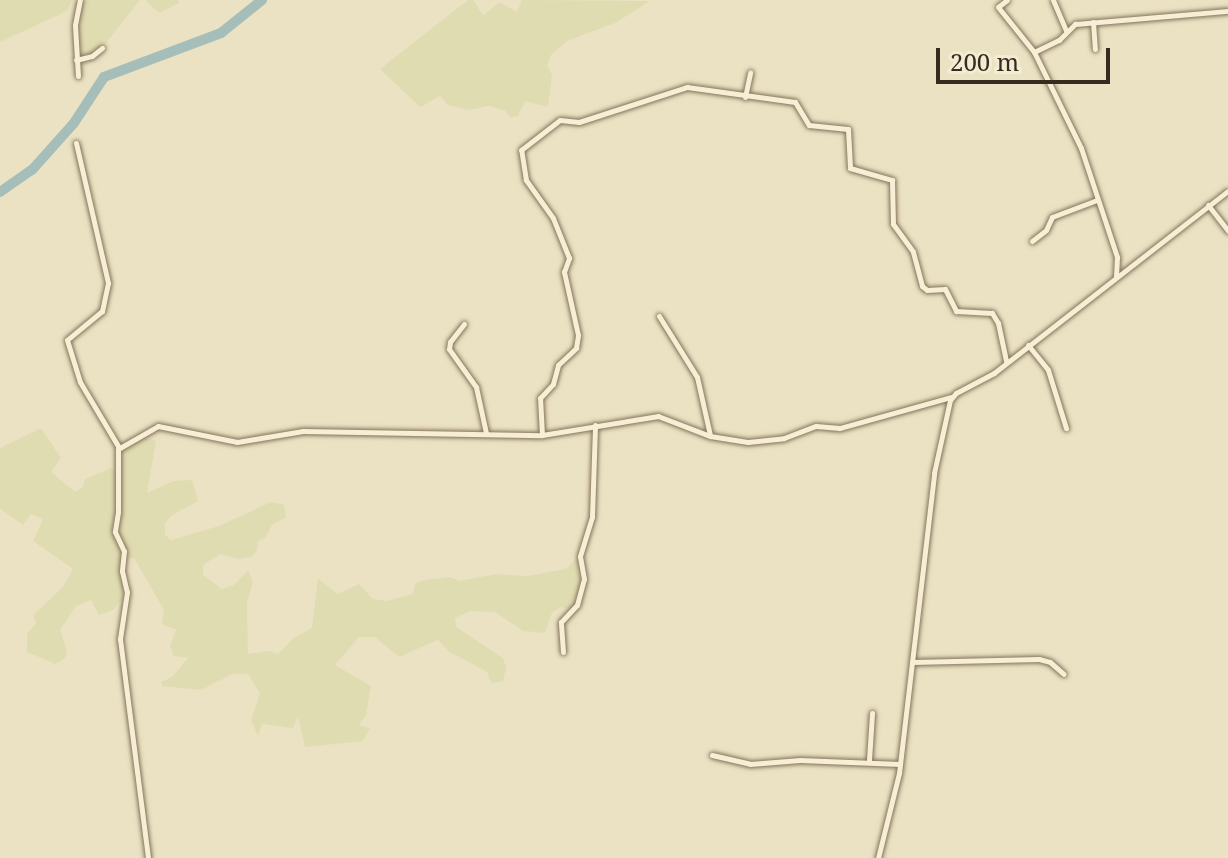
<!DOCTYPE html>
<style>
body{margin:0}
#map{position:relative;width:1228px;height:858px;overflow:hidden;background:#ebe2c3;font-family:"Noto Serif",serif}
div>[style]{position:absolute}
.farmland>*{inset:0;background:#e0dcb1}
.river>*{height:10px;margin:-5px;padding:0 5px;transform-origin:5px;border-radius:5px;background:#a5beb9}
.roads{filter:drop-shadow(0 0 2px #84745b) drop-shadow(0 0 2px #84745b)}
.minor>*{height:5px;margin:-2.5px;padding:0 2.5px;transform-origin:2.5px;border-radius:2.5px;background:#f6efd5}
span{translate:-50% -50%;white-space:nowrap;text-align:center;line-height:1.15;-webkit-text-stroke:6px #f3ecd2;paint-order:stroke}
.scale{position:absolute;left:936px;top:48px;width:174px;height:36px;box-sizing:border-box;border:4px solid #352b1e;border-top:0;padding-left:10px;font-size:24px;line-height:28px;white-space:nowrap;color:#352b1e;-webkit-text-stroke:6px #f3ecd2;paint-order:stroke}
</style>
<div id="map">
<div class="farmland">
<div style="clip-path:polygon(0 0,72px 0,67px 11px,0 42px)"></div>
<div style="clip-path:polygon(82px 0,140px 0,102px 48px,76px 60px,75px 25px)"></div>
<div style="clip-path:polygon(145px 0,178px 0,179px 3px,159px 13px)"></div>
<div style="clip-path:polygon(468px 0,473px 0,483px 15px,500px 2px,517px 12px,522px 0,650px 1px,615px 23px,567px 41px,551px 55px,547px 65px,552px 75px,548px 107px,525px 101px,518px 116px,510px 118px,506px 111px,489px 106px,469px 110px,448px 105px,440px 96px,420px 107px,380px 69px)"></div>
<div style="clip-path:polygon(41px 428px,61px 458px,51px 472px,75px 492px,82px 488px,85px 479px,111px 468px,117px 471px,124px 445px,144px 437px,156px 441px,147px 493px,173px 481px,192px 480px,198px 501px,172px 515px,165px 523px,165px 534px,171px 540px,219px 526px,271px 502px,284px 505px,286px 517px,272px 525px,266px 537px,258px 541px,257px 551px,251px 557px,238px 559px,220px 554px,203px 565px,203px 575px,222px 589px,234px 585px,248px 570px,253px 582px,247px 602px,248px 654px,269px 651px,278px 654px,293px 638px,312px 628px,318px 578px,337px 594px,359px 584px,373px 599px,387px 601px,413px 594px,415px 584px,424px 580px,450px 577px,459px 581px,496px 574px,527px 576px,566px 569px,576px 559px,584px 579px,575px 610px,561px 607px,552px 613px,545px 633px,523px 631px,495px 612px,471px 611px,455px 618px,456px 627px,503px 658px,506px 668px,503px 681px,491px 683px,487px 672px,450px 652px,438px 640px,399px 657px,375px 637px,359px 637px,335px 665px,371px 686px,366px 715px,359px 725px,370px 728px,363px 741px,305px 747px,298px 716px,293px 728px,262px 724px,258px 736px,251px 720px,260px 693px,248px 674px,233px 674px,201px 690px,162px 686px,161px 682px,172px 677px,188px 658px,174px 656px,170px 646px,176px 630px,162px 624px,164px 610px,134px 558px,123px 559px,127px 592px,113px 610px,99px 615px,91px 600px,76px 606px,60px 630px,67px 651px,65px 658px,55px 664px,27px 652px,27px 634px,36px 623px,33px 615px,63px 587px,73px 569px,33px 541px,43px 519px,31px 514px,23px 525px,0 509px,0 448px)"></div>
</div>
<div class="river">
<div style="left:0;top:192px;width:39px;rotate:-35deg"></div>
<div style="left:32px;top:170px;width:63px;rotate:-48.2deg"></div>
<div style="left:74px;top:123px;width:55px;rotate:-56.9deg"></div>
<div style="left:104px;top:77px;width:125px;rotate:-20.6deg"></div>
<div style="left:221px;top:33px;width:53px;rotate:-38.8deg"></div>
</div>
<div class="roads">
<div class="minor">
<div style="left:1007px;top:0;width:11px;rotate:142deg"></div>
<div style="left:998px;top:7px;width:58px;rotate:51.3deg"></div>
<div style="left:1034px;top:52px;width:107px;rotate:63.9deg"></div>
<div style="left:1081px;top:148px;width:115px;rotate:71.7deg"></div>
<div style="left:1117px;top:257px;width:20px;rotate:93deg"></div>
<div style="left:1053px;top:0;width:33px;rotate:67deg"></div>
<div style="left:1093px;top:22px;width:27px;rotate:86deg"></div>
<div style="left:1034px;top:52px;width:28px;rotate:-26deg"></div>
<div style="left:1059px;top:40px;width:23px;rotate:-45deg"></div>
<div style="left:1075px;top:24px;width:154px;rotate:-4.9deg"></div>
<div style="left:76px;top:60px;width:16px;rotate:-14deg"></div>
<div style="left:92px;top:56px;width:13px;rotate:-39deg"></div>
<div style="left:78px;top:76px;width:51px;rotate:-93.4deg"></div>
<div style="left:75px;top:25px;width:25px;rotate:-79deg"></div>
<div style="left:745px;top:97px;width:25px;rotate:-78deg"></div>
<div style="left:76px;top:143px;width:144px;rotate:77.1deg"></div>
<div style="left:108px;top:283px;width:29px;rotate:102deg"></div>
<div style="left:102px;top:311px;width:45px;rotate:140.4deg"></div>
<div style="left:67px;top:340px;width:44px;rotate:72.8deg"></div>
<div style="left:80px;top:382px;width:74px;rotate:59.3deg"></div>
<div style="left:118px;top:446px;width:66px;rotate:90deg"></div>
<div style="left:118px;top:512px;width:20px;rotate:99deg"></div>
<div style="left:115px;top:532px;width:21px;rotate:65deg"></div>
<div style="left:124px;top:551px;width:20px;rotate:96deg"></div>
<div style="left:122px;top:571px;width:22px;rotate:77deg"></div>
<div style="left:127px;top:592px;width:48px;rotate:98.5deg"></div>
<div style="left:120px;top:639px;width:221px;rotate:82.7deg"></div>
<div style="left:1208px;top:205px;width:33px;rotate:52deg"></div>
<div style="left:1032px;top:241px;width:18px;rotate:-38deg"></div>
<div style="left:1046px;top:230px;width:14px;rotate:-65deg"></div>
<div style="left:1052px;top:217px;width:48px;rotate:-20.7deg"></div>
<div style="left:659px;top:316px;width:72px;rotate:58.1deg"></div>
<div style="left:697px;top:377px;width:59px;rotate:77.4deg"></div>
<div style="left:464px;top:324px;width:23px;rotate:128deg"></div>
<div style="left:450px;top:342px;width:7px;rotate:98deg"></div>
<div style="left:449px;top:349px;width:47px;rotate:54.6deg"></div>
<div style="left:476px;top:387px;width:47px;rotate:77.7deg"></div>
<div style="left:1028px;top:345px;width:32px;rotate:51deg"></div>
<div style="left:1048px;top:370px;width:61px;rotate:72.8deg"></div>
<div style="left:542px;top:435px;width:37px;rotate:-93deg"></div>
<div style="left:540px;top:398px;width:19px;rotate:-47deg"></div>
<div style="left:553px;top:384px;width:20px;rotate:-75deg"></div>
<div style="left:558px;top:365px;width:25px;rotate:-43deg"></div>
<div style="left:576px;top:348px;width:13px;rotate:-81deg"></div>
<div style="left:578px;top:335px;width:65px;rotate:-102.5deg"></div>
<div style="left:564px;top:272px;width:15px;rotate:-70deg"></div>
<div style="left:569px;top:258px;width:43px;rotate:-111.8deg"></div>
<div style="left:553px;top:218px;width:47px;rotate:-125.4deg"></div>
<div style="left:526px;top:180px;width:30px;rotate:-99deg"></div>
<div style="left:521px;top:150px;width:49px;rotate:-37.6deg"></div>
<div style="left:560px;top:120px;width:19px;rotate:6deg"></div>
<div style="left:579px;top:122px;width:114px;rotate:-18deg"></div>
<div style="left:687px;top:87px;width:109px;rotate:7.9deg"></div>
<div style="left:795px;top:102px;width:27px;rotate:59deg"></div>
<div style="left:809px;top:125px;width:39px;rotate:6deg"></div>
<div style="left:848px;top:129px;width:39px;rotate:87deg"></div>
<div style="left:850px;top:168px;width:44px;rotate:15.9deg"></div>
<div style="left:892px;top:180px;width:44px;rotate:88.7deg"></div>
<div style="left:893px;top:224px;width:34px;rotate:54deg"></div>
<div style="left:913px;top:252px;width:35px;rotate:75deg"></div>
<div style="left:922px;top:286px;width:6px;rotate:39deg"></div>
<div style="left:927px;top:290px;width:18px;rotate:-3deg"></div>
<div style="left:945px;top:289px;width:25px;rotate:63deg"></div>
<div style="left:956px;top:311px;width:36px;rotate:3deg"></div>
<div style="left:992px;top:313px;width:12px;rotate:59deg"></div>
<div style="left:998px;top:323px;width:40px;rotate:78deg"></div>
<div style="left:118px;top:449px;width:46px;rotate:-29.9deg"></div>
<div style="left:158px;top:426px;width:81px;rotate:11.4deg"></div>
<div style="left:237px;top:442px;width:67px;rotate:-9.5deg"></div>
<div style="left:303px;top:431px;width:239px;rotate:1deg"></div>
<div style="left:542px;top:435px;width:118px;rotate:-9.3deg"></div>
<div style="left:658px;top:416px;width:56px;rotate:21deg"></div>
<div style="left:710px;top:436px;width:38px;rotate:9deg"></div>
<div style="left:748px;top:442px;width:36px;rotate:-6deg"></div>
<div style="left:784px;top:438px;width:34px;rotate:-21deg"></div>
<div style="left:816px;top:426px;width:24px;rotate:5deg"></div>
<div style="left:840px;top:428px;width:115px;rotate:-15.6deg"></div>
<div style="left:563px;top:652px;width:30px;rotate:-94deg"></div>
<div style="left:561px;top:622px;width:23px;rotate:-47deg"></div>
<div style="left:577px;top:605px;width:27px;rotate:-75deg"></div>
<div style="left:584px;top:579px;width:23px;rotate:-100deg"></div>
<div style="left:580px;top:556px;width:41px;rotate:-72.9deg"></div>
<div style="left:592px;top:517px;width:92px;rotate:-88.1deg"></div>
<div style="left:912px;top:662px;width:127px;rotate:-1.4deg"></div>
<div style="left:1039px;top:659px;width:11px;rotate:15deg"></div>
<div style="left:1050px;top:662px;width:18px;rotate:41deg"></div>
<div style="left:712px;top:755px;width:39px;rotate:13deg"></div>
<div style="left:750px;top:764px;width:50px;rotate:-4.6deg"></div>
<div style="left:800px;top:760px;width:100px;rotate:2.3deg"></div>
<div style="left:869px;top:760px;width:47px;rotate:-86.3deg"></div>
<div style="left:878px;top:858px;width:88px;rotate:-76.1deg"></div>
<div style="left:899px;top:773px;width:302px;rotate:-83.3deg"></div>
<div style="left:934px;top:473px;width:75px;rotate:-77.6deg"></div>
<div style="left:950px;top:400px;width:9px;rotate:-49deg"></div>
<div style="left:956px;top:393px;width:43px;rotate:-27.8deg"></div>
<div style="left:994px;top:373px;width:296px;rotate:-37.9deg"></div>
</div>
</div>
<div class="scale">200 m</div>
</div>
